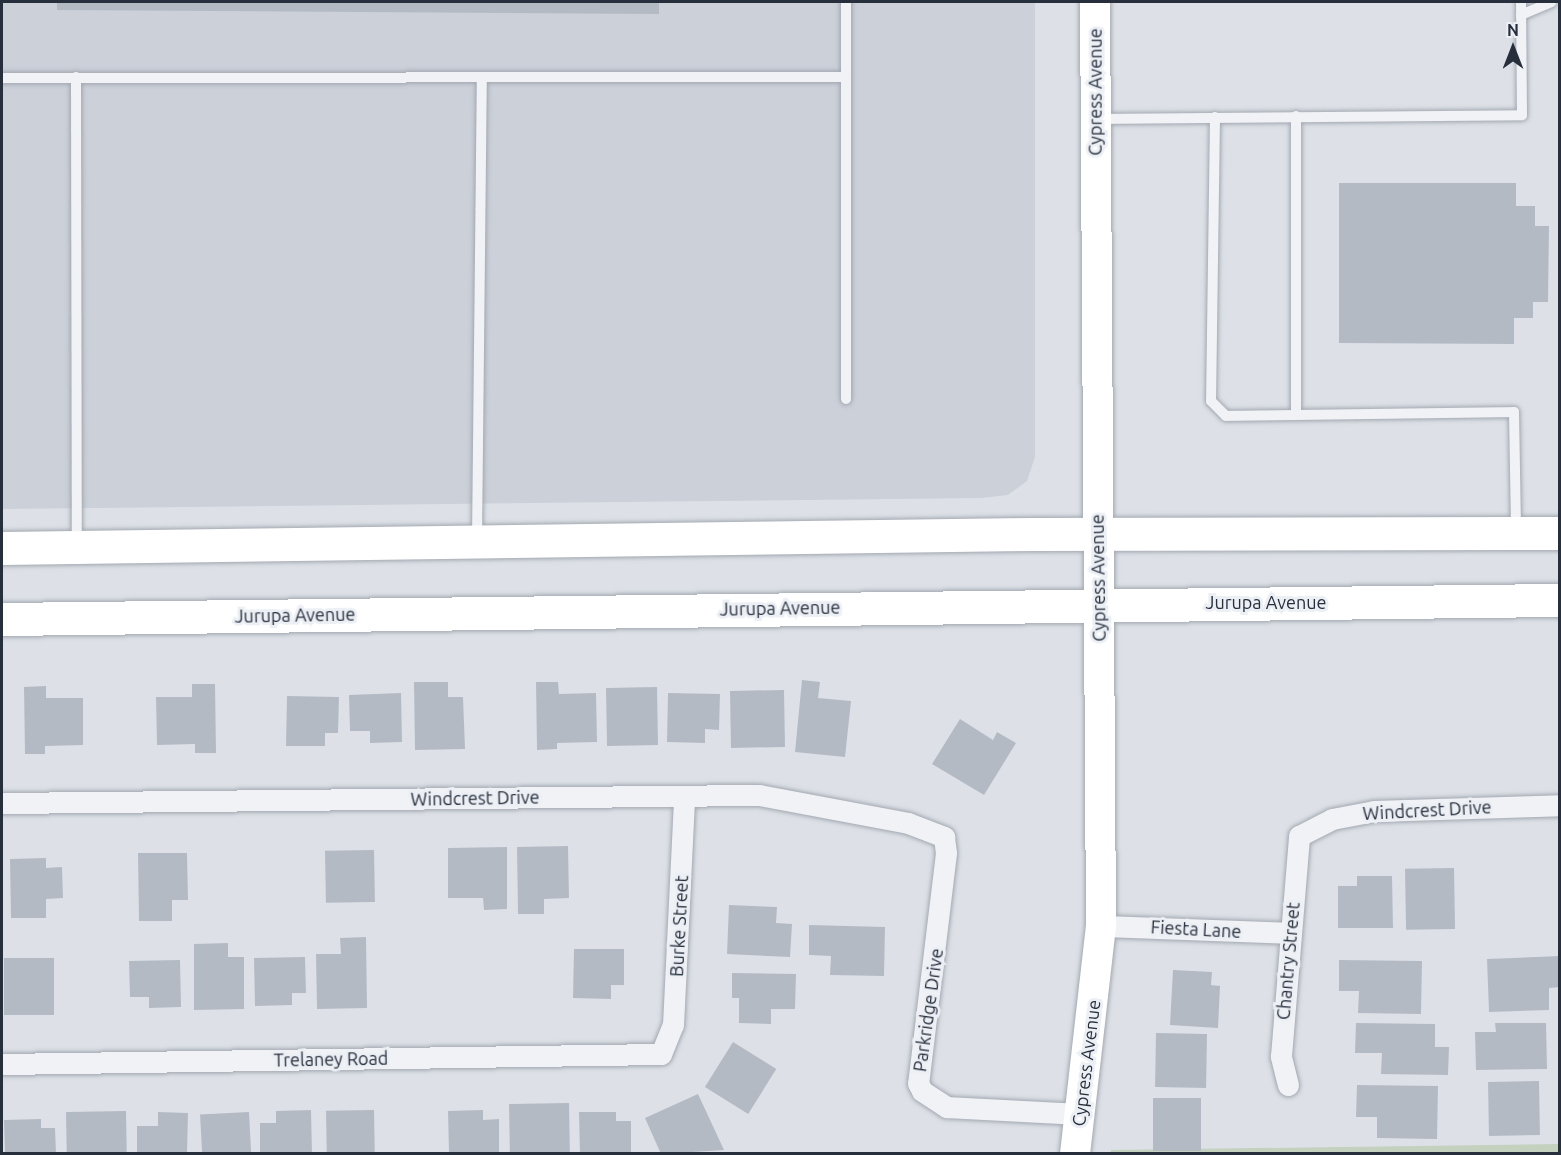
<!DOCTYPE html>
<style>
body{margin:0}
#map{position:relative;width:1561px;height:1155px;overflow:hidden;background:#dde1e7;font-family:Ubuntu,sans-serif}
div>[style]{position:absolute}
.built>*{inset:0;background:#cbd0d9}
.green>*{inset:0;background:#c3d1be}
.building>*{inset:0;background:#b4bac4;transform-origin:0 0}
.roads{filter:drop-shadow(0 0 2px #a3a8b1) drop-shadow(0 0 2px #a3a8b1)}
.lane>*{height:10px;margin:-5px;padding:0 5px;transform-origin:5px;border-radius:5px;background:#f0f2f5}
.street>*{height:21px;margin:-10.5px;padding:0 10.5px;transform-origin:10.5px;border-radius:10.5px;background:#f0f2f5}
.secondary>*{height:30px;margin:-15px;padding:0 15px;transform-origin:15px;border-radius:15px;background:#fff}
.primary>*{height:33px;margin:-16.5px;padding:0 16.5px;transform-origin:16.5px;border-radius:16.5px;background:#fff}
span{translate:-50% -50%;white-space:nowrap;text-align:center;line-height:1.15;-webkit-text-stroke:6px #ecf0f5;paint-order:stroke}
.street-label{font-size:18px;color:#272f3d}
.frame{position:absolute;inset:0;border:3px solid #272f3d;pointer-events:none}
.north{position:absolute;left:1483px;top:18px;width:60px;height:60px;-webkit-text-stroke:4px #ecf0f5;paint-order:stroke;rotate:0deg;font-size:16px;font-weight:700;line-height:24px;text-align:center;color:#272f3d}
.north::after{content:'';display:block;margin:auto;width:21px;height:27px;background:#272f3d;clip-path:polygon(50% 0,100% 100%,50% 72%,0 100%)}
</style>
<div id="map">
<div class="built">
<div style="clip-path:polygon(2px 2px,1035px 2px,1035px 457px,1027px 481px,1008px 495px,981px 498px,2px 509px)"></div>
</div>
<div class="green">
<div style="clip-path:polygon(1560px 1144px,1559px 1154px,1110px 1154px,1111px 1150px)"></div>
</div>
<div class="building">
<div style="clip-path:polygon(57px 2px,659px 2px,659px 14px,57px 10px)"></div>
<div style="clip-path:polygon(1339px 183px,1516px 183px,1516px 206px,1535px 206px,1535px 226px,1549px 226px,1548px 302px,1533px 302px,1533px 318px,1514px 318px,1514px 344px,1339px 343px)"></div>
<div style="clip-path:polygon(802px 680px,820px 682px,818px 698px,851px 701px,845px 757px,795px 752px)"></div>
<div style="clip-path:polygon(414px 682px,448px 682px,448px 697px,463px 697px,465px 749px,415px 750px)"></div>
<div style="clip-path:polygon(536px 682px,558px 682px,559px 694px,596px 693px,597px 742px,557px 743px,557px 749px,537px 750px)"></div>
<div style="clip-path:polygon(192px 684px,215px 684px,216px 753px,195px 753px,195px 744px,157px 745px,156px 697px,192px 697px)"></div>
<div style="clip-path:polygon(46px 686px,46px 698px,83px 698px,83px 745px,45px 746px,45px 754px,25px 754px,24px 687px)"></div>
<div style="left:657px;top:687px;width:58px;height:51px;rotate:89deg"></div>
<div style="left:784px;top:690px;width:57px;height:54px;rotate:89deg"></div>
<div style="clip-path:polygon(401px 693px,402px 742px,370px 743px,370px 731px,350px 731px,349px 695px)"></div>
<div style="clip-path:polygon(668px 693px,720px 694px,719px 730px,705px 729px,705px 743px,667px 742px)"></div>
<div style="clip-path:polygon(287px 696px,339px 697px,338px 733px,325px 733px,325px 746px,286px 746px)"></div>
<div style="clip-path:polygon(960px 719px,993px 740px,997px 732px,1016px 743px,984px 795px,932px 764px)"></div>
<div style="clip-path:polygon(568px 846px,569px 898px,544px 899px,544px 914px,518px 914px,517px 847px)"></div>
<div style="clip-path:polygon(507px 847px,507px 909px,484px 910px,483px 898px,448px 898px,448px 848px)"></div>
<div style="left:374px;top:850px;width:52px;height:49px;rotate:89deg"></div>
<div style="clip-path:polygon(138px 853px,187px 853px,188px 900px,172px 900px,172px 921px,139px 921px)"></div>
<div style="clip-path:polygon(46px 858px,46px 868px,62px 867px,63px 898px,46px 899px,46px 918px,11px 918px,10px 859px)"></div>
<div style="left:1454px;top:868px;width:61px;height:49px;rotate:89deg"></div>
<div style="clip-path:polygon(1357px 876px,1392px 876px,1393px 928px,1338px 928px,1338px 886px,1357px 886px)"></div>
<div style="clip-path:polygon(729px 905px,777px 907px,776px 923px,792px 924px,790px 957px,727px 954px)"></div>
<div style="clip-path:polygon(809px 925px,885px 927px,884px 976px,830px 975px,831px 956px,809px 955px)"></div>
<div style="clip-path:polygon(366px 937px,367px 1008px,317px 1009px,316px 954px,341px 954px,340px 938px)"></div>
<div style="clip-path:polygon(228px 943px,228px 957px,244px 957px,244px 1009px,194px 1010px,194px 944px)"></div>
<div style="clip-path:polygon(574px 949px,624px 949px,624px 985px,611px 985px,611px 999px,573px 998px)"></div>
<div style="clip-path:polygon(1560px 956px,1560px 987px,1549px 988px,1549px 1010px,1489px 1012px,1487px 959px)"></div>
<div style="clip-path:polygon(305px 957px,306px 993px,292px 993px,292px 1005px,255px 1006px,254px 958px)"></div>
<div style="left:4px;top:958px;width:50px;height:57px"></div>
<div style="clip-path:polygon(180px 960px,181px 1007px,149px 1008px,149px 997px,130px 997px,129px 961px)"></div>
<div style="clip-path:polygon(1339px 960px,1422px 961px,1421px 1014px,1358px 1013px,1359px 991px,1339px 991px)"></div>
<div style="clip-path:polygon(1173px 970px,1212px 972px,1211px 985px,1220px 986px,1218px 1028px,1170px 1025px)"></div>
<div style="clip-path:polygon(732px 973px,796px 974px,795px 1009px,771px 1009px,771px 1024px,739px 1023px,739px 998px,732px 998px)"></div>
<div style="clip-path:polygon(1356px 1023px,1435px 1024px,1435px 1047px,1449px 1047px,1448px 1075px,1381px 1074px,1382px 1053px,1355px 1053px)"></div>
<div style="clip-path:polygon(1495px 1023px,1546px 1023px,1547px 1069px,1476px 1070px,1475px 1032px,1496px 1032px)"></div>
<div style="left:1156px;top:1033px;width:51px;height:54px;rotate:1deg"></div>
<div style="left:733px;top:1042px;width:51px;height:53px;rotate:32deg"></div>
<div style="left:1539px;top:1081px;width:54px;height:51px;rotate:89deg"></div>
<div style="clip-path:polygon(1357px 1085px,1438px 1086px,1437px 1139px,1377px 1138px,1377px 1117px,1356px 1117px)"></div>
<div style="clip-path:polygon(698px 1094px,724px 1150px,661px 1154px,645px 1118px)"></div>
<div style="left:1153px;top:1098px;width:48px;height:53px"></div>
<div style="left:569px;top:1103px;width:51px;height:60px;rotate:89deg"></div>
<div style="clip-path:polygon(311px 1110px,312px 1154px,260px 1154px,260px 1123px,276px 1123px,276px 1111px)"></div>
<div style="left:374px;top:1110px;width:44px;height:48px;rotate:89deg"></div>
<div style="clip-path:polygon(483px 1110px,483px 1120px,499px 1119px,499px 1154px,449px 1154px,448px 1111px)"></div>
<div style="left:126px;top:1111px;width:43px;height:60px;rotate:89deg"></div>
<div style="clip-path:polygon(158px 1112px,188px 1113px,187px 1154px,137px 1154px,137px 1126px,158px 1126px)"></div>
<div style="left:249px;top:1112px;width:42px;height:49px;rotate:87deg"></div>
<div style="clip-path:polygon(579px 1112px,616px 1112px,616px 1121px,631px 1121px,631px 1154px,580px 1154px)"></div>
<div style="clip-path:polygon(41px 1119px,41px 1128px,55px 1128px,56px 1154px,5px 1154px,4px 1120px)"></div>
</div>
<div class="roads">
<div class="lane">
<div style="left:846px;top:2px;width:397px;rotate:90deg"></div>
<div style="left:1521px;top:15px;width:33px;rotate:-23deg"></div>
<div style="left:76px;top:77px;width:467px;rotate:89.9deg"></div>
<div style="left:2px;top:78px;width:844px;rotate:-0.07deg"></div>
<div style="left:1296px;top:116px;width:298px;rotate:90deg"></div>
<div style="left:1215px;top:117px;width:284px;rotate:90.8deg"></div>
<div style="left:1211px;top:401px;width:21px;rotate:45deg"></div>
<div style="left:1226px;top:416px;width:288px;rotate:-0.8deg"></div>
<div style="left:1514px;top:412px;width:117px;rotate:89deg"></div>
<div style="left:1098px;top:119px;width:424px;rotate:-0.5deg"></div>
<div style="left:1522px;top:115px;width:113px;rotate:-90.5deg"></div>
<div style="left:477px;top:539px;width:460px;rotate:-89.4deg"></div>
</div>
<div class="street">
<div style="left:2px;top:803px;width:757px;rotate:-0.61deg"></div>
<div style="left:759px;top:795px;width:152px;rotate:10.6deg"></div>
<div style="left:908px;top:823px;width:39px;rotate:21deg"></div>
<div style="left:944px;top:837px;width:16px;rotate:83deg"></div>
<div style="left:946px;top:853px;width:232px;rotate:96.9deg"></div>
<div style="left:918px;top:1083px;width:9px;rotate:63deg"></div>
<div style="left:922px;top:1091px;width:30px;rotate:33deg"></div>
<div style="left:947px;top:1107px;width:132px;rotate:3deg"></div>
<div style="left:1101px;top:926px;width:189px;rotate:2.1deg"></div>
<div style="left:2px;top:1064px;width:659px;rotate:-0.87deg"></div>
<div style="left:661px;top:1054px;width:31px;rotate:-68deg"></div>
<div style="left:673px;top:1025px;width:229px;rotate:-87.2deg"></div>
<div style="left:1288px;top:1085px;width:30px;rotate:-104deg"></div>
<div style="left:1281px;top:1056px;width:221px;rotate:-85.3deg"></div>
<div style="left:1299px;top:836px;width:37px;rotate:-27deg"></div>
<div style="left:1332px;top:819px;width:43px;rotate:-10.8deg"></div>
<div style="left:1374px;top:811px;width:186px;rotate:-1.8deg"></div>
</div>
<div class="secondary">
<div style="left:1075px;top:1154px;width:229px;rotate:-83.5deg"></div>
<div style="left:1101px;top:926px;width:924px;rotate:-90.37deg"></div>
</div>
<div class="primary">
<div style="left:2px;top:548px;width:1033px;rotate:-0.78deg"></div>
<div style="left:1035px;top:534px;width:525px;rotate:-0.11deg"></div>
<div style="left:2px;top:619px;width:1558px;rotate:-0.7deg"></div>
</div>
</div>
<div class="street-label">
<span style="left:1095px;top:92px;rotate:-90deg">Cypress Avenue</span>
<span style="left:1098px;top:578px;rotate:-91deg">Cypress Avenue</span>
<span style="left:1266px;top:602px">Jurupa Avenue</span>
<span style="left:780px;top:608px;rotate:-1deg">Jurupa Avenue</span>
<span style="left:295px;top:615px;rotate:-1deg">Jurupa Avenue</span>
<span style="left:475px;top:798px;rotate:-1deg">Windcrest Drive</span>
<span style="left:1427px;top:810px;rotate:-3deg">Windcrest Drive</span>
<span style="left:679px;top:926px;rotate:-87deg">Burke Street</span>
<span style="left:1196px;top:929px;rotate:3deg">Fiesta Lane</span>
<span style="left:1288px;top:961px;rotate:-85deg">Chantry Street</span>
<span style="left:928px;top:1010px;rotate:-82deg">Parkridge Drive</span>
<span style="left:331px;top:1059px;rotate:-1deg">Trelaney Road</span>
<span style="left:1086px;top:1063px;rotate:-83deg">Cypress Avenue</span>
</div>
<div class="frame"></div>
<div class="north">N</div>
</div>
